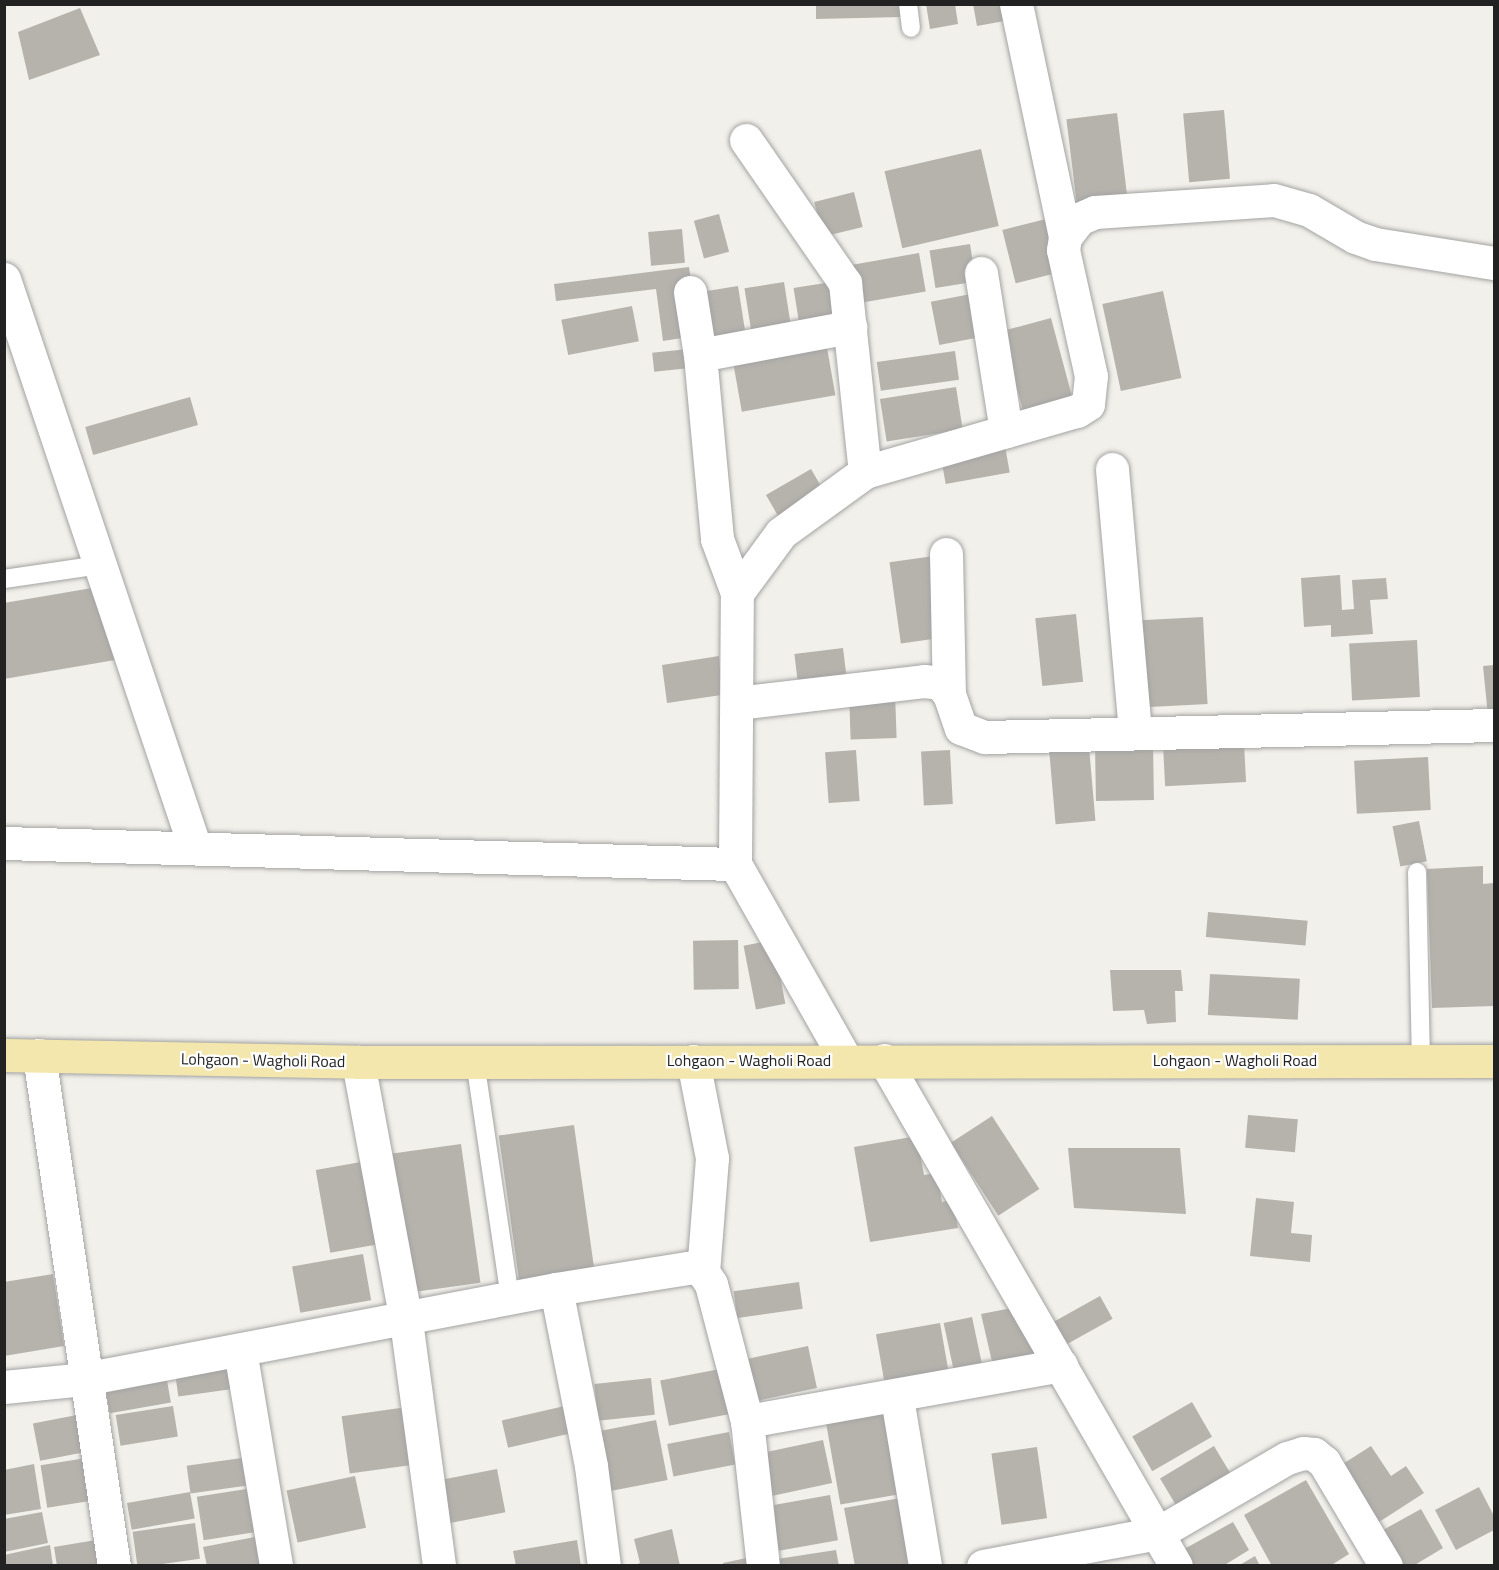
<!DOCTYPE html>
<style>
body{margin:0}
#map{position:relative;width:1499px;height:1570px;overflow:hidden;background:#f1f0ea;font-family:"Titillium Web",sans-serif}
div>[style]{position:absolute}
.building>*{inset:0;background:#b6b3ad;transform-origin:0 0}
.roads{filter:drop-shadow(0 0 2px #a3a3a3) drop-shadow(0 0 2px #a3a3a3)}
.service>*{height:18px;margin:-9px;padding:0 9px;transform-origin:9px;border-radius:9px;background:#fff}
.minor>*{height:33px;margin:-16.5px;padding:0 16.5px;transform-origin:16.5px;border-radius:16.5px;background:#fff}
.primary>*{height:33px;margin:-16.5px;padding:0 16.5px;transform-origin:16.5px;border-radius:16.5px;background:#f3e7ad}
span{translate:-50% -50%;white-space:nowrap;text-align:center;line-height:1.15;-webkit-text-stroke:4.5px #fff;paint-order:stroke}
.street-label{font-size:16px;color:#222}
.frame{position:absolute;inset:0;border:6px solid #222;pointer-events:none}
</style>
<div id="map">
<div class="building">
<div style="clip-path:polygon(816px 4px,901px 4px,902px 17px,816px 19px)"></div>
<div style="clip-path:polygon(926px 4px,955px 4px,958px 24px,930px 29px)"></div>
<div style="clip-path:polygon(973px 4px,1007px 4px,1010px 20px,977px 26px)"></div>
<div style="clip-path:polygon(80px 8px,100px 55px,29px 80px,18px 32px)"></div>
<div style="left:1224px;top:110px;width:69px;height:41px;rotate:85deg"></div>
<div style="left:1117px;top:113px;width:87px;height:51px;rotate:83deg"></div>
<div style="left:981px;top:149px;width:79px;height:99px;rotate:77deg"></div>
<div style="left:854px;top:192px;width:36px;height:41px;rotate:76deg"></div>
<div style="left:719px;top:214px;width:39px;height:26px;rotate:75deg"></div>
<div style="left:1046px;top:219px;width:55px;height:45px;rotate:76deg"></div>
<div style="left:682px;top:229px;width:34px;height:34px;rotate:85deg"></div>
<div style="left:970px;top:244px;width:38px;height:41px;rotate:81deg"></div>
<div style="left:919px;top:253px;width:39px;height:70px;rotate:80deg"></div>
<div style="clip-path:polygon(689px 267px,692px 287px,688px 337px,663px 341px,656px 289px,556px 301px,554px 284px)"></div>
<div style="left:838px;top:281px;width:40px;height:45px;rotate:81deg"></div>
<div style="left:784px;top:282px;width:46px;height:40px;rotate:81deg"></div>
<div style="left:738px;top:286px;width:50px;height:41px;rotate:81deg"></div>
<div style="left:1163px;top:291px;width:89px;height:62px;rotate:78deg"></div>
<div style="left:976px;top:293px;width:44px;height:46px;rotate:79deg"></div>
<div style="left:632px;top:306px;width:36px;height:72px;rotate:79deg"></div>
<div style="left:1051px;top:318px;width:86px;height:51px;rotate:75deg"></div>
<div style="left:826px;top:342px;width:54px;height:95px;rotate:80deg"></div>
<div style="left:688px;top:349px;width:19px;height:36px;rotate:84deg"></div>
<div style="left:955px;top:351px;width:29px;height:79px;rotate:82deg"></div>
<div style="left:956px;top:387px;width:43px;height:77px;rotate:81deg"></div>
<div style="left:190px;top:397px;width:29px;height:109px;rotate:74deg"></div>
<div style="left:1005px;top:446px;width:27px;height:65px;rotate:80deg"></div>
<div style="left:811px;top:469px;width:28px;height:52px;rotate:60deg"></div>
<div style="left:934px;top:556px;width:82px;height:45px;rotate:82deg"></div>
<div style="clip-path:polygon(1340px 575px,1342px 610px,1354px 609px,1352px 580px,1386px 578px,1388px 599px,1370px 600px,1373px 634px,1331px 637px,1331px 625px,1304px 627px,1301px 578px)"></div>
<div style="clip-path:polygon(92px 588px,115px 660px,4px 679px,4px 603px)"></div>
<div style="left:1076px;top:614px;width:68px;height:41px;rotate:84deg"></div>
<div style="left:1203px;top:617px;width:87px;height:63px;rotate:87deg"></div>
<div style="left:1417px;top:640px;width:57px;height:68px;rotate:87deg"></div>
<div style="left:843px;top:648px;width:34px;height:49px;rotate:83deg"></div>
<div style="clip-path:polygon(719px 656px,720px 669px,735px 693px,667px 703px,662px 665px)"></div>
<div style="clip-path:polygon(1494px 665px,1494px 715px,1488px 716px,1483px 666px)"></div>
<div style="left:895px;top:692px;width:46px;height:46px;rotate:88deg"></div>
<div style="left:1244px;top:743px;width:39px;height:81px;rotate:87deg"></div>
<div style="left:1153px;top:745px;width:55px;height:58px;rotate:89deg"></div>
<div style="left:1089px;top:747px;width:74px;height:40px;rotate:85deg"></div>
<div style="left:856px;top:750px;width:51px;height:31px;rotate:86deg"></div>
<div style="left:950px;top:750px;width:54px;height:29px;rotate:87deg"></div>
<div style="left:1428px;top:757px;width:53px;height:74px;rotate:87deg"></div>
<div style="left:1419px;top:821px;width:41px;height:27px;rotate:79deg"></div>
<div style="clip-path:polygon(1483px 866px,1483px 884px,1494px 883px,1494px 1006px,1432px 1008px,1427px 869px)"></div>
<div style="left:1208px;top:912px;width:100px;height:25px;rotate:5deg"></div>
<div style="left:738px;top:940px;width:49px;height:45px;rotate:89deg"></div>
<div style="left:773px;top:940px;width:65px;height:30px;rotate:79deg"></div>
<div style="clip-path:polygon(1110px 970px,1181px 970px,1183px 991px,1175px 991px,1176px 1022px,1147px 1024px,1144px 1010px,1113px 1011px)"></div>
<div style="left:1210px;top:974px;width:90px;height:41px;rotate:3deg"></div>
<div style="left:1248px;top:1115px;width:50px;height:33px;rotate:5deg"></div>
<div style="left:992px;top:1116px;width:87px;height:49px;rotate:57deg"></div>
<div style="left:574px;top:1125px;width:149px;height:76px;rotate:82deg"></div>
<div style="clip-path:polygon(917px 1136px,924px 1175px,937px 1173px,942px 1202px,953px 1200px,958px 1228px,870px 1242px,854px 1147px)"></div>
<div style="left:461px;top:1144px;width:140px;height:69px;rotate:82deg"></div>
<div style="clip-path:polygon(1068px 1148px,1180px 1148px,1186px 1214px,1074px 1208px)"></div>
<div style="left:361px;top:1162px;width:84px;height:46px;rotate:80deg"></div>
<div style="clip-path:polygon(1256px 1198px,1294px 1202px,1291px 1233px,1312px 1235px,1310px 1262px,1250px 1256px)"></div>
<div style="left:363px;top:1254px;width:47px;height:72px;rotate:80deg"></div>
<div style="clip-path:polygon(53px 1274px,64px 1346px,4px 1356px,4px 1282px)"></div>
<div style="left:799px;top:1282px;width:27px;height:66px;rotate:82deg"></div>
<div style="left:1100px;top:1296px;width:26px;height:56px;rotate:61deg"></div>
<div style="clip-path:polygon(1012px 1308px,1042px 1357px,993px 1366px,981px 1314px)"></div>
<div style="left:972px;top:1317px;width:49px;height:29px;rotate:78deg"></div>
<div style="left:940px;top:1323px;width:51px;height:65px;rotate:80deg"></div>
<div style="left:808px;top:1346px;width:43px;height:61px;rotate:78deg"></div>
<div style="left:237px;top:1354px;width:34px;height:64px;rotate:82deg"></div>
<div style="left:725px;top:1368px;width:46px;height:66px;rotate:79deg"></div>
<div style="left:165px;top:1369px;width:34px;height:62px;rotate:80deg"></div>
<div style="left:651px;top:1378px;width:37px;height:57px;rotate:84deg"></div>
<div style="left:1192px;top:1402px;width:40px;height:69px;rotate:60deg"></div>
<div style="left:569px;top:1405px;width:28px;height:69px;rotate:77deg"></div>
<div style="left:173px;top:1406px;width:31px;height:58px;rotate:81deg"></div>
<div style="left:887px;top:1406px;width:89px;height:63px;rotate:80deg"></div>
<div style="left:407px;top:1407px;width:58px;height:66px;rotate:82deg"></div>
<div style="left:82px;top:1414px;width:38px;height:50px;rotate:79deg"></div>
<div style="left:656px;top:1420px;width:61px;height:61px;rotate:79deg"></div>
<div style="left:729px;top:1432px;width:33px;height:63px;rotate:79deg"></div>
<div style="left:823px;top:1440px;width:44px;height:63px;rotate:78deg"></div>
<div style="left:1214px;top:1446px;width:42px;height:63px;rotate:59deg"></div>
<div style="clip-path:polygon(1371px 1446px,1391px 1476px,1406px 1466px,1424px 1493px,1376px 1524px,1338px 1467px)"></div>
<div style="left:1037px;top:1447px;width:72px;height:46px;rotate:82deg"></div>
<div style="left:249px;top:1457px;width:28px;height:63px;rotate:82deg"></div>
<div style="left:86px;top:1458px;width:43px;height:46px;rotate:81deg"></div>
<div style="clip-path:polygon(34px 1464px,41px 1509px,4px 1515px,4px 1470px)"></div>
<div style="left:497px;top:1469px;width:44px;height:59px;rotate:79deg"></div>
<div style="left:355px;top:1476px;width:53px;height:70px;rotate:78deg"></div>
<div style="clip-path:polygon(1306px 1480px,1349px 1554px,1330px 1566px,1272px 1566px,1244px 1515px)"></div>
<div style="left:259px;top:1487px;width:44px;height:63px;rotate:81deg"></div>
<div style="clip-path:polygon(1479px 1487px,1494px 1516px,1494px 1530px,1456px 1550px,1435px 1510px)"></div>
<div style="left:190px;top:1492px;width:27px;height:64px;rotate:80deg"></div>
<div style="left:830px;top:1495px;width:46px;height:60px;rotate:80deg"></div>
<div style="clip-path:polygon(906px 1497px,918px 1566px,855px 1566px,844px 1508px)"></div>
<div style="clip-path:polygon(1421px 1509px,1443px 1548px,1413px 1566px,1403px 1566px,1383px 1530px)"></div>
<div style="clip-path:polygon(42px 1512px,48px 1543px,4px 1552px,4px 1519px)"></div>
<div style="clip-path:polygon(1233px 1522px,1249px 1550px,1223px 1566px,1184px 1566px,1177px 1553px)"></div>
<div style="left:195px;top:1523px;width:36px;height:63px;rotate:82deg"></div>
<div style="clip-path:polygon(672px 1529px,680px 1566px,633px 1566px,640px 1563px,634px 1539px)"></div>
<div style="clip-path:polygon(265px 1535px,272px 1566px,207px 1566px,203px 1547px)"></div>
<div style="clip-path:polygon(102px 1539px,107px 1566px,57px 1566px,54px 1547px)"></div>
<div style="clip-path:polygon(577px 1540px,581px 1566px,516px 1566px,513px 1551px)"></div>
<div style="clip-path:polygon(50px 1545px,53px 1566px,4px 1566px,4px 1555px)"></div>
<div style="clip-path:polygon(836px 1550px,839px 1566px,778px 1566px,777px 1559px)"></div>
<div style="clip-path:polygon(1255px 1556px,1260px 1566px,1238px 1566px)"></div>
<div style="clip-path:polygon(751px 1557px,752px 1566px,723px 1566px,723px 1563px)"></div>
</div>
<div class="roads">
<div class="service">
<div style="left:908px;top:4px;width:24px;rotate:83deg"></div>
<div style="left:4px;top:579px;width:97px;rotate:-8.3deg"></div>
<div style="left:1417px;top:872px;width:189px;rotate:88.8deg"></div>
<div style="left:475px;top:1061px;width:241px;rotate:81.6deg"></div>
</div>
<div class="minor">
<div style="left:1016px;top:4px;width:238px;rotate:78.1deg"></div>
<div style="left:746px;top:140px;width:174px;rotate:55.3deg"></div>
<div style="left:845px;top:283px;width:190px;rotate:84deg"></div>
<div style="left:981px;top:273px;width:160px;rotate:81deg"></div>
<div style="left:4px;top:279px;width:600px;rotate:71.44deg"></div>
<div style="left:690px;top:292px;width:64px;rotate:81deg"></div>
<div style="left:700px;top:355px;width:185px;rotate:84.7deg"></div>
<div style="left:717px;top:539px;width:58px;rotate:69.7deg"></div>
<div style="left:700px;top:355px;width:153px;rotate:-10.6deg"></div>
<div style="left:1112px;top:469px;width:265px;rotate:85deg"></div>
<div style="left:946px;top:554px;width:140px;rotate:88.8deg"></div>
<div style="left:737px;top:703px;width:188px;rotate:-6.7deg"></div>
<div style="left:924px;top:681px;width:16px;rotate:7deg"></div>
<div style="left:940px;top:683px;width:14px;rotate:51deg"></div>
<div style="left:949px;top:694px;width:36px;rotate:71deg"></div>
<div style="left:961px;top:728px;width:26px;rotate:21deg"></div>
<div style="left:985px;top:737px;width:509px;rotate:-1.35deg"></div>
<div style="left:4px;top:843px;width:731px;rotate:1.65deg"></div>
<div style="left:735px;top:864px;width:225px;rotate:60.5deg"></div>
<div style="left:735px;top:864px;width:271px;rotate:-89.6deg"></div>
<div style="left:737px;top:593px;width:74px;rotate:-53.7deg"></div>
<div style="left:781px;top:533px;width:104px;rotate:-36deg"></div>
<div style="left:865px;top:472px;width:221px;rotate:-16.1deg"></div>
<div style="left:1077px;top:411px;width:13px;rotate:-32deg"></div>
<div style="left:1088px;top:404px;width:28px;rotate:-84deg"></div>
<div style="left:1091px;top:376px;width:129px;rotate:-102.5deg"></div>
<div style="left:1063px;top:250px;width:13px;rotate:-81deg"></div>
<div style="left:1065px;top:237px;width:23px;rotate:-52deg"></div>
<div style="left:1079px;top:219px;width:17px;rotate:-24deg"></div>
<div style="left:1095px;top:212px;width:179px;rotate:-3.8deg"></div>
<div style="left:1274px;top:200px;width:36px;rotate:16deg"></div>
<div style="left:1309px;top:210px;width:53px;rotate:30.4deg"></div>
<div style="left:1355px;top:237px;width:21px;rotate:19deg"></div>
<div style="left:1375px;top:244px;width:121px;rotate:9.1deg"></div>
<div style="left:39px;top:1055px;width:516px;rotate:81.65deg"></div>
<div style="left:884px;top:1060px;width:584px;rotate:60.01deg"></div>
<div style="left:693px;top:1061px;width:99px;rotate:78.9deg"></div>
<div style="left:712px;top:1158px;width:114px;rotate:94.5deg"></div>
<div style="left:358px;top:1062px;width:263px;rotate:79.5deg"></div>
<div style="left:406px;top:1321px;width:247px;rotate:82.3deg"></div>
<div style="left:556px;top:1289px;width:180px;rotate:78.8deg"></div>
<div style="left:591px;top:1466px;width:101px;rotate:82.6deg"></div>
<div style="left:240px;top:1350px;width:219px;rotate:80.5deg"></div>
<div style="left:4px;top:1387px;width:80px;rotate:-5.7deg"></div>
<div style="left:84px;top:1379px;width:481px;rotate:-10.8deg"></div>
<div style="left:556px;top:1289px;width:140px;rotate:-9.1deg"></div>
<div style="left:694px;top:1267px;width:10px;rotate:29deg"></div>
<div style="left:703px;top:1272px;width:14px;rotate:56deg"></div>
<div style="left:711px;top:1284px;width:142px;rotate:75.3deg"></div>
<div style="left:747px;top:1421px;width:146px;rotate:83.7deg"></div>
<div style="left:897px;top:1398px;width:170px;rotate:80.5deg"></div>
<div style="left:747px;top:1421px;width:319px;rotate:-10.1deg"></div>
<div style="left:983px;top:1566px;width:178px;rotate:-10.7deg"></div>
<div style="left:1158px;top:1533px;width:149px;rotate:-30.2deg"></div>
<div style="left:1287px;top:1458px;width:17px;rotate:-17deg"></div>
<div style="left:1303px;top:1453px;width:11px;rotate:5deg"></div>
<div style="left:1314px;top:1454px;width:13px;rotate:39deg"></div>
<div style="left:1324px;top:1462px;width:121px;rotate:59.2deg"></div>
</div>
<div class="primary">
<div style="left:4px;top:1055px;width:354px;rotate:1.1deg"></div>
<div style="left:358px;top:1062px;width:1136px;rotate:-0.05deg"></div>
</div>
</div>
<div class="street-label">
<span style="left:263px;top:1060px;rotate:1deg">Lohgaon - Wagholi Road</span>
<span style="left:749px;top:1060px">Lohgaon - Wagholi Road</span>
<span style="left:1235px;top:1060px">Lohgaon - Wagholi Road</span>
</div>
<div class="frame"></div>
</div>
